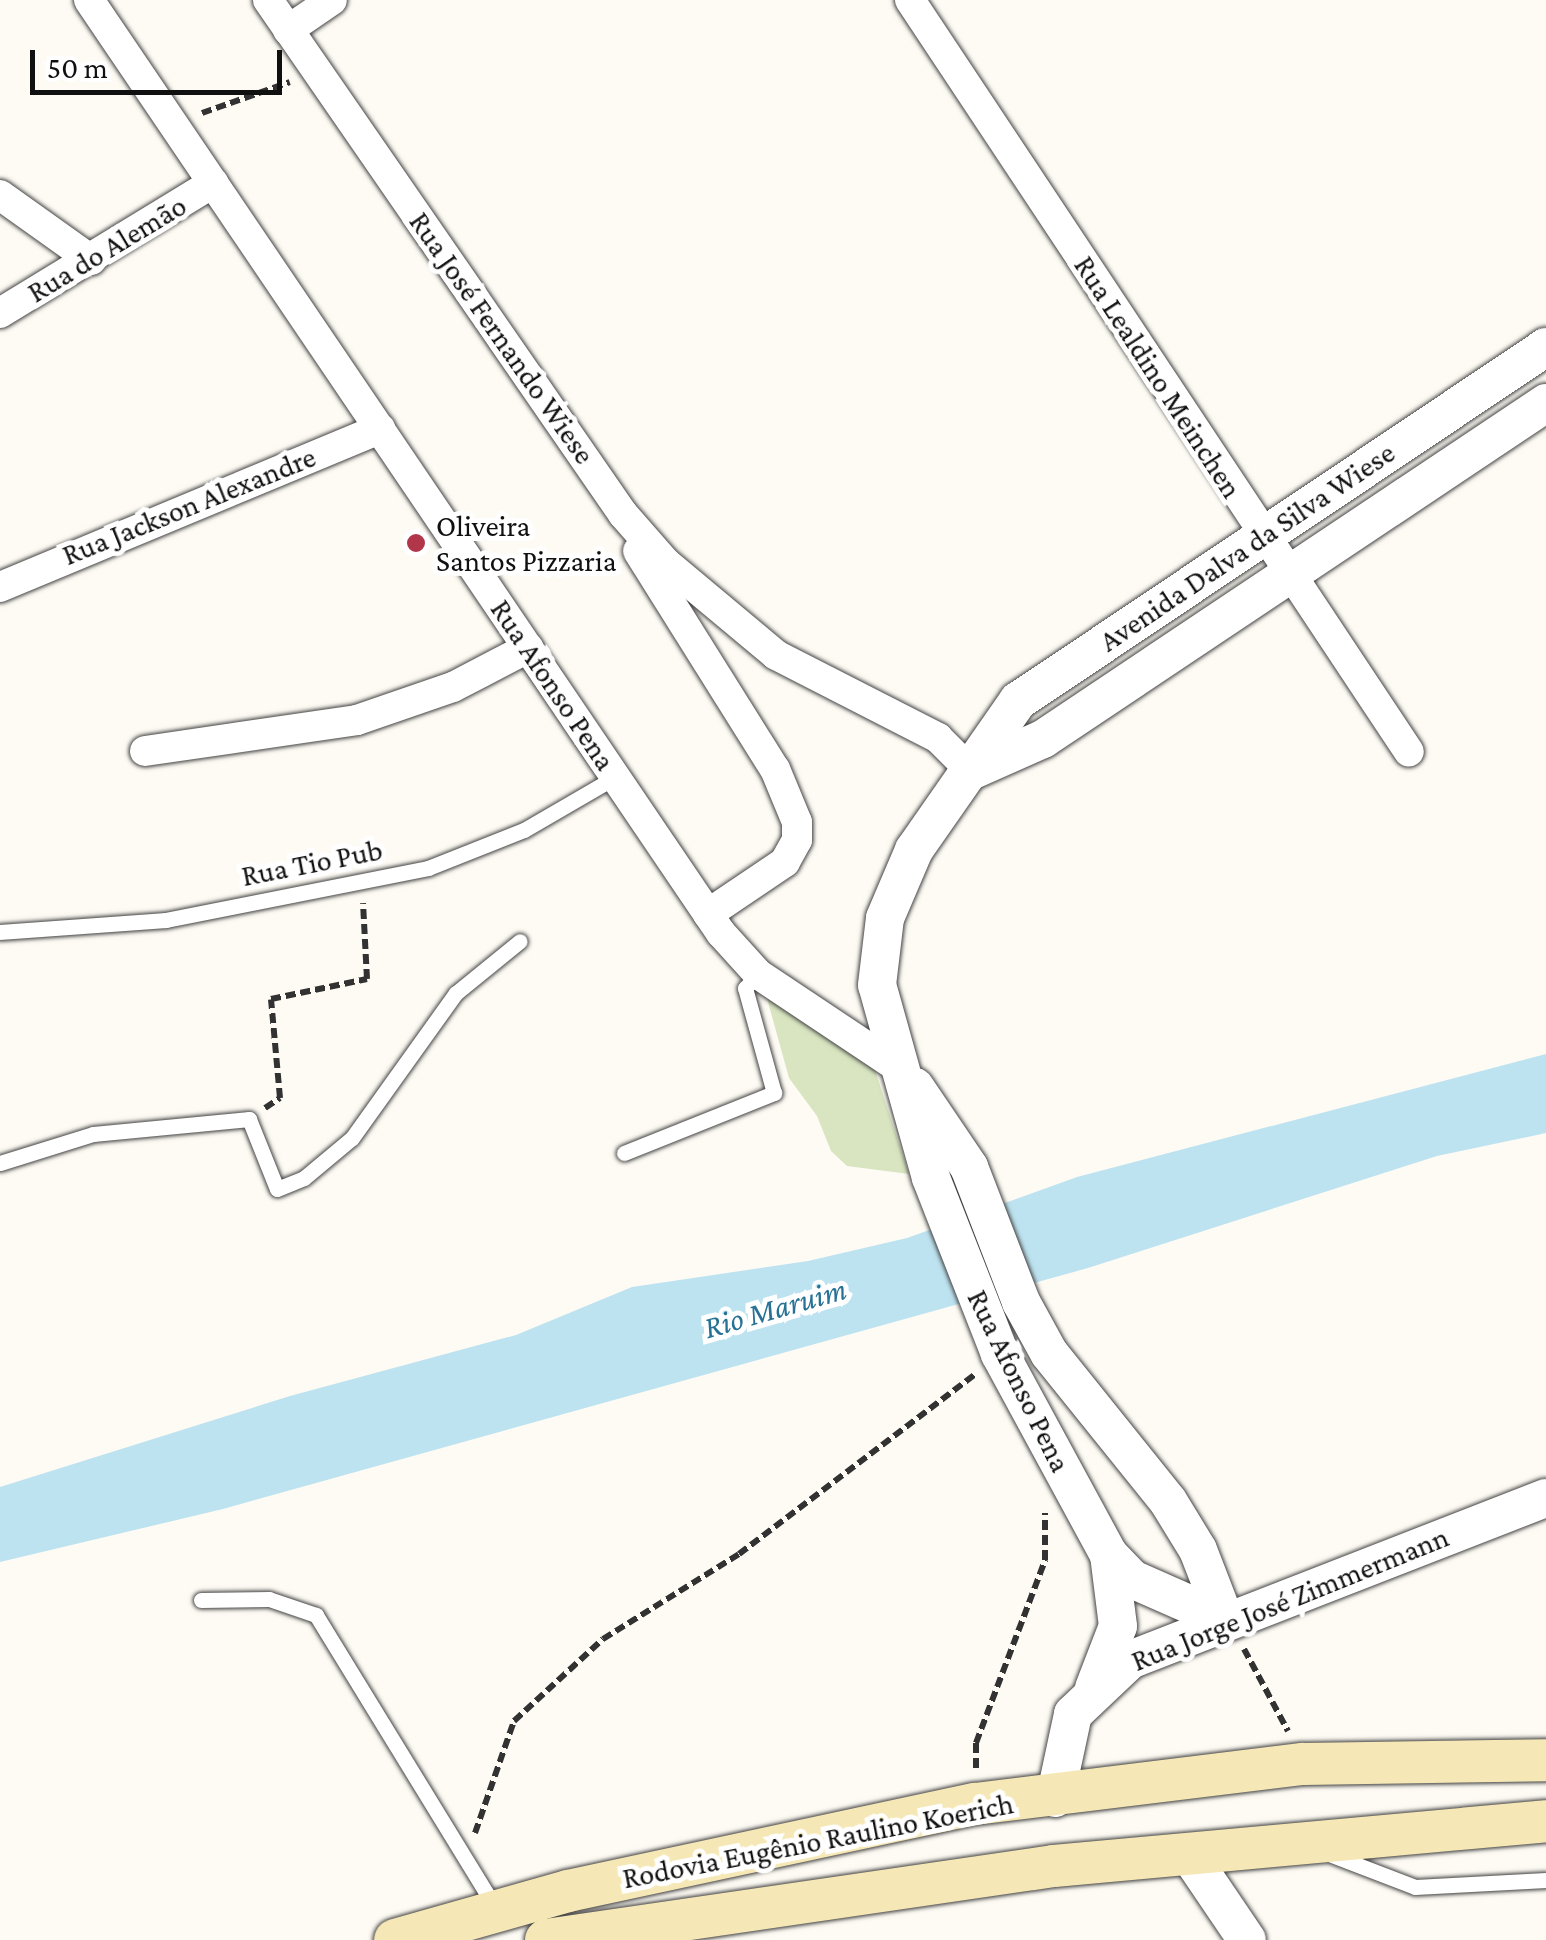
<!DOCTYPE html>
<meta charset="utf-8">
<style>
body{margin:0}
#map{position:relative;width:1546px;height:1940px;overflow:hidden;background:#fefbf4;font-family:"Crimson Pro",serif}
div>[style]{position:absolute}
.green>*{inset:0;background:#d8e5c0}
.water>*{inset:0;background:#bee3f0}
.path>*{height:6px;margin-top:-3px;transform-origin:0;background:repeating-linear-gradient(90deg,#323232 0 10px,transparent 0 15px)}
.roads{filter:drop-shadow(0 0 2px #434343) drop-shadow(0 0 2px #434343)}
.service>*{height:15px;margin:-7.5px;padding:0 7.5px;transform-origin:7.5px;border-radius:7.5px;background:#fff}
.minor>*{height:30px;margin:-15px;padding:0 15px;transform-origin:15px;border-radius:15px;background:#fff}
.tertiary>*{height:38px;margin:-19px;padding:0 19px;transform-origin:19px;border-radius:19px;background:#fff}
.secondary>*{height:42px;margin:-21px;padding:0 21px;transform-origin:21px;border-radius:21px;background:#f6e8b6}
.dots>*{width:28px;height:28px;translate:-50% -50%;box-sizing:border-box;border:5px solid #fff;border-radius:50%}
span{translate:-50% -50%;white-space:nowrap;text-align:center;line-height:1.15;-webkit-text-stroke:10px #fff;paint-order:stroke}
.street-label{font-size:30px;color:#101010}
.poi-label{font-size:30px;color:#101010}
.left{translate:0 -50%;text-align:left}
.water-label{font-size:32px;color:#267194;font-style:italic}
.scale{position:absolute;left:30px;top:50px;width:252px;height:45px;box-sizing:border-box;border:5px solid #101010;border-top:0;padding-left:12px;font-size:30px;line-height:35px;white-space:nowrap;color:#101010;-webkit-text-stroke:8px #fff;paint-order:stroke}
</style>
<div id="map">
<div class="green">
<div style="clip-path:polygon(765px 991px,871px 1058px,909px 1174px,847px 1166px,831px 1151px,817px 1116px,789px 1078px)"></div>
</div>
<div class="water">
<div style="clip-path:polygon(1546px 1054px,1546px 1133px,1437px 1156px,1088px 1268px,223px 1509px,0 1562px,0 1487px,290px 1396px,516px 1335px,632px 1287px,808px 1261px,907px 1238px,1077px 1177px)"></div>
</div>
<div class="path">
<div style="left:202px;top:113px;width:93px;rotate:-19.4deg"></div>
<div style="left:265px;top:1108px;width:18px;rotate:-34deg"></div>
<div style="left:280px;top:1098px;width:99px;rotate:-95.2deg"></div>
<div style="left:271px;top:999px;width:98px;rotate:-11.8deg"></div>
<div style="left:367px;top:979px;width:76px;rotate:-93deg"></div>
<div style="left:1244px;top:1649px;width:93px;rotate:61.8deg"></div>
<div style="left:976px;top:1768px;width:25px;rotate:-90deg"></div>
<div style="left:976px;top:1743px;width:196px;rotate:-69.3deg"></div>
<div style="left:1045px;top:1560px;width:47px;rotate:-90deg"></div>
<div style="left:475px;top:1833px;width:119px;rotate:-70.8deg"></div>
<div style="left:514px;top:1721px;width:121px;rotate:-42.7deg"></div>
<div style="left:603px;top:1639px;width:160px;rotate:-32deg"></div>
<div style="left:739px;top:1554px;width:297px;rotate:-37.3deg"></div>
</div>
<div class="roads">
<div class="service">
<div style="left:0;top:932px;width:166px;rotate:-4.1deg"></div>
<div style="left:166px;top:920px;width:267px;rotate:-11.2deg"></div>
<div style="left:428px;top:868px;width:103px;rotate:-21.6deg"></div>
<div style="left:524px;top:830px;width:105px;rotate:-30.2deg"></div>
<div style="left:624px;top:1153px;width:162px;rotate:-21.8deg"></div>
<div style="left:774px;top:1093px;width:109px;rotate:-105.4deg"></div>
<div style="left:745px;top:988px;width:19px;rotate:-47deg"></div>
<div style="left:0;top:1163px;width:97px;rotate:-17.3deg"></div>
<div style="left:93px;top:1134px;width:157px;rotate:-5.5deg"></div>
<div style="left:249px;top:1119px;width:75px;rotate:68.2deg"></div>
<div style="left:277px;top:1189px;width:29px;rotate:-22deg"></div>
<div style="left:304px;top:1178px;width:62px;rotate:-39.8deg"></div>
<div style="left:352px;top:1138px;width:178px;rotate:-54.4deg"></div>
<div style="left:456px;top:993px;width:82px;rotate:-39.1deg"></div>
<div style="left:201px;top:1600px;width:68px;rotate:-0.8deg"></div>
<div style="left:269px;top:1599px;width:50px;rotate:18.8deg"></div>
<div style="left:316px;top:1615px;width:341px;rotate:58.5deg"></div>
<div style="left:1324px;top:1852px;width:97px;rotate:21deg"></div>
<div style="left:1415px;top:1887px;width:131px;rotate:-3.1deg"></div>
</div>
<div class="minor">
<div style="left:89px;top:0;width:1127px;rotate:55.89deg"></div>
<div style="left:721px;top:933px;width:55px;rotate:47.9deg"></div>
<div style="left:758px;top:974px;width:173px;rotate:33.7deg"></div>
<div style="left:268px;top:0;width:625px;rotate:55.37deg"></div>
<div style="left:623px;top:514px;width:65px;rotate:48.7deg"></div>
<div style="left:666px;top:563px;width:143px;rotate:39.9deg"></div>
<div style="left:776px;top:655px;width:182px;rotate:27.1deg"></div>
<div style="left:938px;top:738px;width:47px;rotate:45deg"></div>
<div style="left:910px;top:0;width:902px;rotate:56.43deg"></div>
<div style="left:288px;top:30px;width:53px;rotate:-34.3deg"></div>
<div style="left:0;top:195px;width:112px;rotate:35.5deg"></div>
<div style="left:0;top:313px;width:250px;rotate:-31.4deg"></div>
<div style="left:638px;top:551px;width:257px;rotate:57.9deg"></div>
<div style="left:775px;top:769px;width:57px;rotate:67.5deg"></div>
<div style="left:797px;top:822px;width:18px;rotate:90deg"></div>
<div style="left:797px;top:840px;width:25px;rotate:119deg"></div>
<div style="left:785px;top:862px;width:93px;rotate:146deg"></div>
<div style="left:0;top:587px;width:412px;rotate:-22.6deg"></div>
<div style="left:145px;top:751px;width:214px;rotate:-8.3deg"></div>
<div style="left:357px;top:720px;width:102px;rotate:-19deg"></div>
<div style="left:453px;top:687px;width:85px;rotate:-27.5deg"></div>
</div>
<div class="tertiary">
<div style="left:971px;top:771px;width:79px;rotate:-24deg"></div>
<div style="left:1043px;top:739px;width:605px;rotate:-33.74deg"></div>
<div style="left:915px;top:1087px;width:97px;rotate:56deg"></div>
<div style="left:969px;top:1167px;width:145px;rotate:68.9deg"></div>
<div style="left:1021px;top:1302px;width:58px;rotate:61.2deg"></div>
<div style="left:1049px;top:1353px;width:190px;rotate:51.2deg"></div>
<div style="left:1168px;top:1501px;width:57px;rotate:58.5deg"></div>
<div style="left:1198px;top:1550px;width:75px;rotate:68.9deg"></div>
<div style="left:1109px;top:1555px;width:33px;rotate:46deg"></div>
<div style="left:1132px;top:1579px;width:102px;rotate:23.8deg"></div>
<div style="left:1094px;top:1688px;width:66px;rotate:-68.8deg"></div>
<div style="left:1118px;top:1626px;width:72px;rotate:-97.2deg"></div>
<div style="left:1109px;top:1555px;width:229px;rotate:-118.5deg"></div>
<div style="left:1000px;top:1354px;width:189px;rotate:-111.4deg"></div>
<div style="left:931px;top:1178px;width:200px;rotate:-105.6deg"></div>
<div style="left:877px;top:985px;width:67px;rotate:-83.2deg"></div>
<div style="left:885px;top:918px;width:74px;rotate:-66.9deg"></div>
<div style="left:914px;top:850px;width:182px;rotate:-55.1deg"></div>
<div style="left:1018px;top:701px;width:636px;rotate:-33.84deg"></div>
<div style="left:1055px;top:1798px;width:86px;rotate:-77.9deg"></div>
<div style="left:1073px;top:1714px;width:79px;rotate:-43.5deg"></div>
<div style="left:1130px;top:1660px;width:446px;rotate:-21.3deg"></div>
<div style="left:1188px;top:1853px;width:105px;rotate:55.9deg"></div>
</div>
<div class="secondary">
<div style="left:395px;top:1940px;width:180px;rotate:-15.8deg"></div>
<div style="left:568px;top:1891px;width:416px;rotate:-12.1deg"></div>
<div style="left:975px;top:1804px;width:330px;rotate:-7deg"></div>
<div style="left:1303px;top:1764px;width:243px;rotate:-0.9deg"></div>
<div style="left:546px;top:1940px;width:513px;rotate:-8.29deg"></div>
<div style="left:1054px;top:1866px;width:494px;rotate:-5.2deg"></div>
</div>
</div>
<div class="dots">
<div style="left:416px;top:543px;background:#b1364a"></div>
</div>
<div class="street-label">
<span style="left:107px;top:249px;rotate:-31deg">Rua do Alemão</span>
<span style="left:502px;top:338px;rotate:55deg">Rua José Fernando Wiese</span>
<span style="left:1158px;top:377px;rotate:57deg">Rua Lealdino Meinchen</span>
<span style="left:189px;top:506px;rotate:-22deg">Rua Jackson Alexandre</span>
<span style="left:1247px;top:547px;rotate:-34deg">Avenida Dalva da Silva Wiese</span>
<span style="left:553px;top:685px;rotate:56deg">Rua Afonso Pena</span>
<span style="left:312px;top:863px;rotate:-11deg">Rua Tio Pub</span>
<span style="left:1019px;top:1381px;rotate:64deg">Rua Afonso Pena</span>
<span style="left:1290px;top:1599px;rotate:-22deg">Rua Jorge José Zimmermann</span>
<span style="left:818px;top:1841px;rotate:-11deg">Rodovia Eugênio Raulino Koerich</span>
</div>
<div class="poi-label">
<span class="left" style="left:436px;top:543px">Oliveira<br>Santos Pizzaria</span>
</div>
<div class="water-label">
<span style="left:775px;top:1308px;rotate:-16deg">Rio Maruim</span>
</div>
<div class="scale">50 m</div>
</div>
